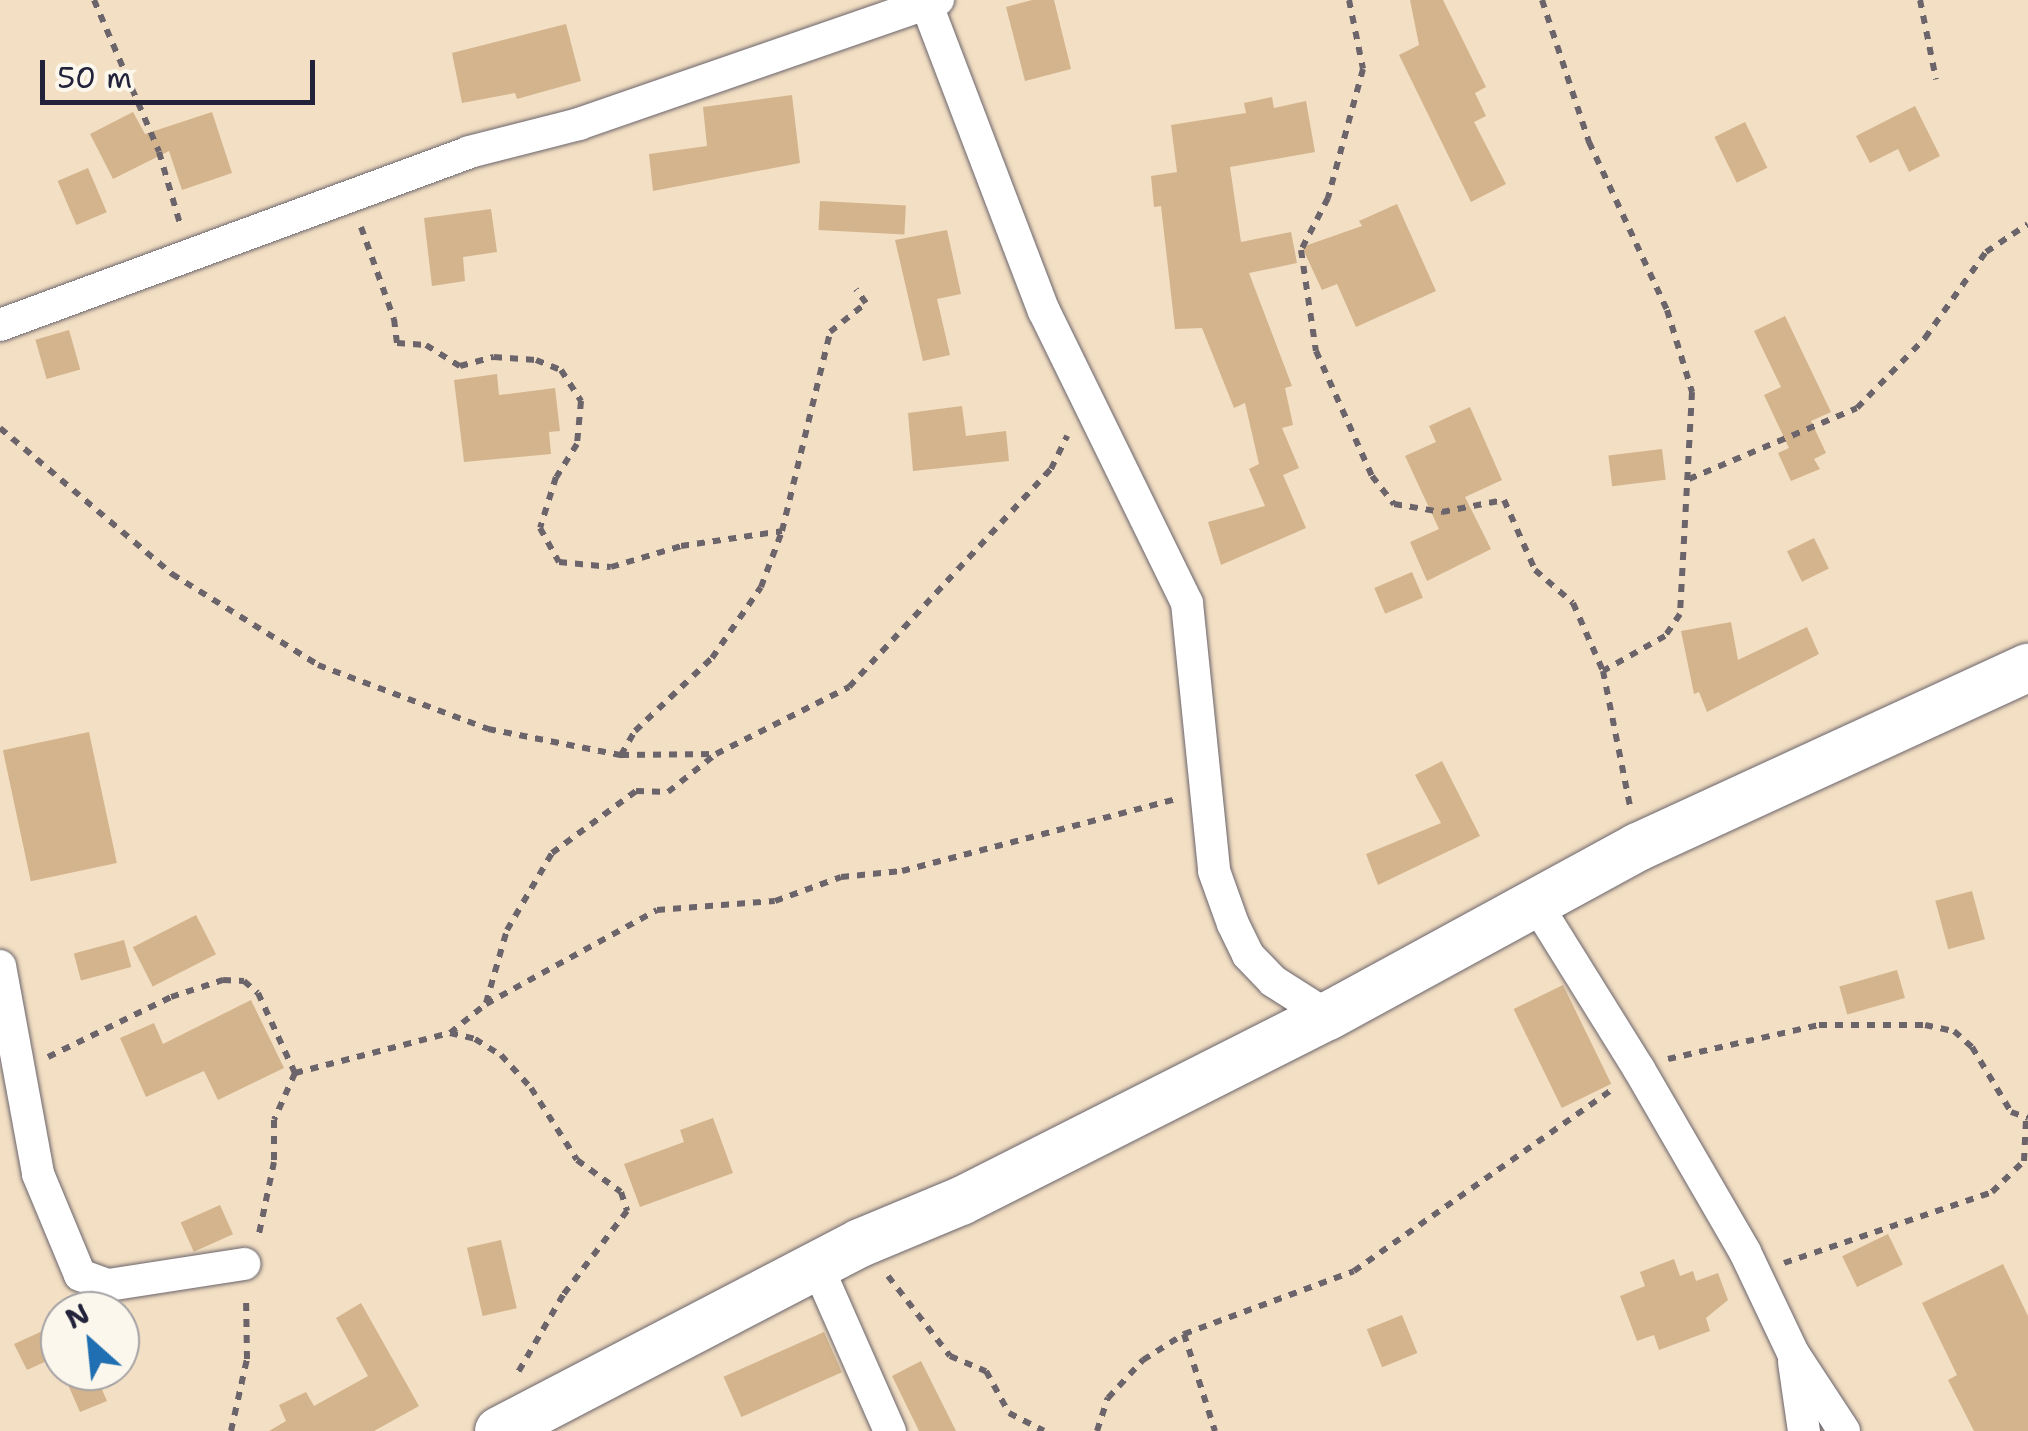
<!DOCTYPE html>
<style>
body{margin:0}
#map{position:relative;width:2028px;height:1431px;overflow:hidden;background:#f3dfc3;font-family:"Shantell Sans",sans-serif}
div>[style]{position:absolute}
.building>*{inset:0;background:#d3b48d;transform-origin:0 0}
.path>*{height:6px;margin-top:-3px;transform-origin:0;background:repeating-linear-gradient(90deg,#6b646b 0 8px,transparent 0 16px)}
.roads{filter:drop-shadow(0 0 2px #6b646b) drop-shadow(0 0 2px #6b646b)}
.street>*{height:32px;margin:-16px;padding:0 16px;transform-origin:16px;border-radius:16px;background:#fff}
.secondary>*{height:48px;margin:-24px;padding:0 24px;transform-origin:24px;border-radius:24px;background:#fff}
span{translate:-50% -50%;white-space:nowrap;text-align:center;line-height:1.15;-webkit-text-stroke:10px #fbf7ec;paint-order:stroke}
.north{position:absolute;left:40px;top:1291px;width:100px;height:100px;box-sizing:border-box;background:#fbf7ec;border:2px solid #a4a2a5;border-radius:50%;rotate:333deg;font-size:28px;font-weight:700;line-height:40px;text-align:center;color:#22223b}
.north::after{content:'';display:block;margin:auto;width:35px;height:45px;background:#1f6fb2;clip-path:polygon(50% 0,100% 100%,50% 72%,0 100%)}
.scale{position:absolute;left:40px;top:60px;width:275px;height:45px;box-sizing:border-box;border:5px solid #22223b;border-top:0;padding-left:12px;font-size:30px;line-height:35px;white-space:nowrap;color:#22223b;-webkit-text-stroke:8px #fbf7ec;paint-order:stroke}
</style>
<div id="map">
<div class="building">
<div style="clip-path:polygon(1032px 0,1054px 0,1071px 69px,1025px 81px,1006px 7px)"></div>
<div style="clip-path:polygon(1410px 0,1443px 0,1486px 87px,1475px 93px,1486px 116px,1474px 122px,1506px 184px,1471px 202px,1399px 55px,1419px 45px)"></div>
<div style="clip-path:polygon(566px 24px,581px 81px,517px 99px,515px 93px,462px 103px,452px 53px)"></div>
<div style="clip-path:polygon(792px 95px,800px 163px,653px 191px,649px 154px,707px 146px,703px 107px)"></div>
<div style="clip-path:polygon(1272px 97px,1274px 108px,1306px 101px,1315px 152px,1230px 167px,1241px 242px,1291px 232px,1297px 263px,1249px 273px,1292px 386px,1285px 388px,1293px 425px,1282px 428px,1299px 468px,1283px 475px,1306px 528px,1221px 565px,1208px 522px,1265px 506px,1249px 469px,1259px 464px,1245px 403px,1234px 408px,1202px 328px,1175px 329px,1161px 206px,1154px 207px,1151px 176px,1177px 172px,1171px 125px,1246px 113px,1244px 103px)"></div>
<div style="clip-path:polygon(1915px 106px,1940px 156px,1909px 172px,1898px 149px,1870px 163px,1856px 136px)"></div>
<div style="clip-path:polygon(133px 112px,145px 134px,212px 112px,232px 173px,182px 190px,169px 151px,113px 179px,90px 134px)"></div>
<div style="left:1745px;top:122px;width:51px;height:34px;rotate:64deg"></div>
<div style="left:88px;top:168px;width:48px;height:33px;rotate:67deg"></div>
<div style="left:820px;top:201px;width:86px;height:29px;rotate:3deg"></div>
<div style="clip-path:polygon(1397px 204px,1436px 291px,1356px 327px,1337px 284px,1322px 290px,1302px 247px,1362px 226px,1359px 221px)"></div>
<div style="clip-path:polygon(491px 209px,497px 252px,463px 257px,465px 281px,432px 286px,424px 218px)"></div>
<div style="clip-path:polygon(947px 230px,961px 294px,937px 299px,950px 355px,923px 361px,895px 240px)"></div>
<div style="clip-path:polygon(1785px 316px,1831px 412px,1811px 421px,1826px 453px,1814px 459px,1820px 469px,1791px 481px,1778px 453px,1789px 448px,1764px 395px,1781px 387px,1754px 331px)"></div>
<div style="left:69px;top:330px;width:41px;height:35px;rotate:74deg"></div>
<div style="clip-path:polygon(497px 374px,499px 395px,555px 388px,560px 431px,549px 432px,551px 454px,464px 462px,454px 380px)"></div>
<div style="clip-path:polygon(962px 406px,966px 436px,1006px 431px,1009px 461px,913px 471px,908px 413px)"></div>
<div style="clip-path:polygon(1470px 407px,1502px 480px,1465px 497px,1491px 549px,1427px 581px,1410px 542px,1439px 529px,1405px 456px,1436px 442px,1429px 426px)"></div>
<div style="left:1662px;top:449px;width:31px;height:54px;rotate:83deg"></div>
<div style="left:1814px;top:538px;width:34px;height:30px;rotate:64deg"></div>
<div style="left:1412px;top:572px;width:28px;height:41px;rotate:67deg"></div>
<div style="clip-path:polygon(1731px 622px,1738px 660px,1807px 627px,1819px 654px,1707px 712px,1699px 692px,1694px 694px,1681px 631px)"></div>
<div style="left:89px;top:732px;width:134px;height:88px;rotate:78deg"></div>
<div style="clip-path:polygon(1442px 761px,1480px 836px,1378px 885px,1366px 854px,1441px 823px,1415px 775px)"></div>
<div style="left:1972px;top:891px;width:50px;height:38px;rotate:75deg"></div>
<div style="left:196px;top:915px;width:44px;height:71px;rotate:63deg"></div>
<div style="left:124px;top:940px;width:28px;height:52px;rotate:75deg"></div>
<div style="left:1897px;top:970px;width:29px;height:60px;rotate:74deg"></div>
<div style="left:1563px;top:985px;width:110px;height:55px;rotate:64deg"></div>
<div style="clip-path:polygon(251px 1000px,284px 1068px,218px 1100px,204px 1071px,146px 1097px,120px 1038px,154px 1023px,163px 1044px)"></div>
<div style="clip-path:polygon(713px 1118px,733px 1173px,640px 1207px,624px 1164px,684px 1142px,680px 1130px)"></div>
<div style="left:220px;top:1205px;width:32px;height:43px;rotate:66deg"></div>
<div style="left:1888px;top:1234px;width:34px;height:51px;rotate:64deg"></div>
<div style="left:501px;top:1240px;width:70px;height:35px;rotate:77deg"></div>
<div style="clip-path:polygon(1674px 1259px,1680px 1276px,1693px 1271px,1696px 1281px,1718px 1273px,1728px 1300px,1706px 1318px,1710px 1331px,1659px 1350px,1654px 1335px,1637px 1341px,1620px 1296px,1645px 1286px,1640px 1272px)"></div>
<div style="clip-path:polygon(2003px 1264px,2028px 1316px,2028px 1431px,1974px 1431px,1948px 1380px,1957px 1375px,1922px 1303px)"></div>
<div style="clip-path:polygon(361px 1303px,419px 1406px,374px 1431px,269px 1431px,286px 1421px,279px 1405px,306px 1392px,314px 1406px,368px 1376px,336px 1318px)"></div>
<div style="left:1402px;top:1315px;width:41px;height:38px;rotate:68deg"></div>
<div style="clip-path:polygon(60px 1323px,60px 1355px,27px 1370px,14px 1344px)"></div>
<div style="left:824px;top:1332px;width:44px;height:110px;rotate:66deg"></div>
<div style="clip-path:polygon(921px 1361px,956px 1431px,919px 1431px,892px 1376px)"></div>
<div style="clip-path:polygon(62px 1371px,94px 1371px,107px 1401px,80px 1412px)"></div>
</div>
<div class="path">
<div style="left:94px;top:0;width:165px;rotate:66.8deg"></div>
<div style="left:159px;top:152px;width:75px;rotate:73.7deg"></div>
<div style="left:1349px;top:0;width:70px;rotate:78.5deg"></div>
<div style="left:1363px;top:69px;width:134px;rotate:105.2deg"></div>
<div style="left:1328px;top:198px;width:59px;rotate:117.4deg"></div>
<div style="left:1301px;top:250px;width:102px;rotate:81.6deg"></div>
<div style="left:1316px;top:351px;width:137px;rotate:65.9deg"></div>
<div style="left:1372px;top:476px;width:36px;rotate:52deg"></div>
<div style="left:1394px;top:504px;width:49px;rotate:9.5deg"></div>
<div style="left:1442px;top:512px;width:63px;rotate:-11deg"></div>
<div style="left:1504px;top:500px;width:77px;rotate:66.1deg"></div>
<div style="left:1535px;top:570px;width:50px;rotate:41deg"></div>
<div style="left:1573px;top:603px;width:74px;rotate:66.2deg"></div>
<div style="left:1603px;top:671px;width:138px;rotate:78.7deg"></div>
<div style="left:1542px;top:0;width:150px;rotate:71.7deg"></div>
<div style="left:1589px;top:142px;width:185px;rotate:65.1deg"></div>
<div style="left:1667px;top:310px;width:86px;rotate:73deg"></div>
<div style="left:1692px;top:392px;width:222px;rotate:93.1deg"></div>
<div style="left:1680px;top:614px;width:27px;rotate:124deg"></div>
<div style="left:1665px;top:636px;width:71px;rotate:150.6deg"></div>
<div style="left:1920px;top:0;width:81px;rotate:78.6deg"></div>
<div style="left:361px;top:227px;width:98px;rotate:70.3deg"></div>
<div style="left:394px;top:319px;width:24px;rotate:83deg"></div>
<div style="left:397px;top:343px;width:29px;rotate:4deg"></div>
<div style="left:426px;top:345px;width:40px;rotate:32deg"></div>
<div style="left:460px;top:366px;width:35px;rotate:-15deg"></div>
<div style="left:494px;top:357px;width:42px;rotate:4.1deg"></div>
<div style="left:536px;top:360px;width:27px;rotate:22deg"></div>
<div style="left:561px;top:370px;width:37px;rotate:57deg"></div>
<div style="left:581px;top:401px;width:43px;rotate:95.3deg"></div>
<div style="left:577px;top:444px;width:39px;rotate:122deg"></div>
<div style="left:556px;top:477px;width:53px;rotate:107.4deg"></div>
<div style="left:540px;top:528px;width:39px;rotate:61deg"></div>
<div style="left:559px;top:562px;width:52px;rotate:5.5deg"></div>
<div style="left:611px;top:567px;width:73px;rotate:-16.7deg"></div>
<div style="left:681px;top:546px;width:102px;rotate:-8.4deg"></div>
<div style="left:782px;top:531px;width:205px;rotate:-76.4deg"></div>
<div style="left:830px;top:332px;width:46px;rotate:-38.9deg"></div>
<div style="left:866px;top:303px;width:17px;rotate:-126deg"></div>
<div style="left:0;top:428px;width:226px;rotate:40.3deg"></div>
<div style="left:172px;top:574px;width:172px;rotate:31.9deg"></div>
<div style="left:318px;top:665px;width:182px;rotate:20.6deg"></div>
<div style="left:488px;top:729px;width:136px;rotate:11.1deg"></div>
<div style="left:621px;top:755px;width:95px;rotate:-0.6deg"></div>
<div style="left:716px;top:754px;width:149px;rotate:-26.7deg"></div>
<div style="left:849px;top:687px;width:297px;rotate:-47.2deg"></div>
<div style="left:1051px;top:469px;width:37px;rotate:-64deg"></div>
<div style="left:1689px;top:479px;width:182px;rotate:-22.9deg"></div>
<div style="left:1857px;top:408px;width:98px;rotate:-45.8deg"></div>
<div style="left:1925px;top:338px;width:105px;rotate:-54.7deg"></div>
<div style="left:1986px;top:252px;width:50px;rotate:-33.7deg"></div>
<div style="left:621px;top:755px;width:28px;rotate:-60deg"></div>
<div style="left:635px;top:731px;width:106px;rotate:-43.5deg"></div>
<div style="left:712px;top:658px;width:86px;rotate:-55.4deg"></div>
<div style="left:761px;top:587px;width:60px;rotate:-69.4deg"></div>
<div style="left:486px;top:1003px;width:76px;rotate:-74deg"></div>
<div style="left:507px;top:930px;width:89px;rotate:-59.7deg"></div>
<div style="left:552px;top:853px;width:104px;rotate:-36.4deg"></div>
<div style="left:636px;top:791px;width:32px;rotate:2deg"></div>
<div style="left:668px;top:792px;width:61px;rotate:-38.4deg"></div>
<div style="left:450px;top:1033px;width:46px;rotate:-38.9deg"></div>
<div style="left:486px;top:1004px;width:195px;rotate:-28.8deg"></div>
<div style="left:657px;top:910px;width:118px;rotate:-4.4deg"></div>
<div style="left:775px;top:901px;width:70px;rotate:-20deg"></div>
<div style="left:841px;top:877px;width:61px;rotate:-5.6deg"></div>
<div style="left:902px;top:871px;width:284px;rotate:-14.7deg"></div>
<div style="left:48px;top:1057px;width:137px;rotate:-26deg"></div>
<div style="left:171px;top:997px;width:55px;rotate:-18.1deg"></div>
<div style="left:223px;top:980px;width:21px;rotate:3deg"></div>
<div style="left:244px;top:981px;width:18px;rotate:41deg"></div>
<div style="left:258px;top:993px;width:88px;rotate:65.2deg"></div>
<div style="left:295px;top:1073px;width:51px;rotate:114.1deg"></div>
<div style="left:274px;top:1120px;width:42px;rotate:90deg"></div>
<div style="left:274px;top:1162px;width:74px;rotate:101.8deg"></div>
<div style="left:1668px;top:1059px;width:155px;rotate:-12.7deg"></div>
<div style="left:1819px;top:1025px;width:106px"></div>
<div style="left:1925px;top:1025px;width:30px;rotate:12deg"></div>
<div style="left:1954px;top:1031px;width:24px;rotate:42deg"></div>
<div style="left:1972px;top:1047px;width:76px;rotate:59deg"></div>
<div style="left:2011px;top:1112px;width:18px;rotate:19deg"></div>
<div style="left:295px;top:1073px;width:160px;rotate:-14.5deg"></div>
<div style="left:450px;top:1033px;width:26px;rotate:13deg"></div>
<div style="left:475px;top:1039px;width:31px;rotate:32deg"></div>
<div style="left:501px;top:1055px;width:45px;rotate:47.7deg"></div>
<div style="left:531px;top:1088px;width:85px;rotate:57.4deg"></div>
<div style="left:577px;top:1160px;width:54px;rotate:36deg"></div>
<div style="left:621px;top:1192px;width:20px;rotate:72deg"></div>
<div style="left:627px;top:1211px;width:106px;rotate:127.3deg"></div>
<div style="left:563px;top:1295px;width:91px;rotate:120.2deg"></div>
<div style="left:1784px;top:1263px;width:220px;rotate:-18.8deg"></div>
<div style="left:1992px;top:1192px;width:45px;rotate:-44.1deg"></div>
<div style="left:2024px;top:1161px;width:42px;rotate:-87.3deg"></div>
<div style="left:888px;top:1276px;width:101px;rotate:52.2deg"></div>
<div style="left:950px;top:1356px;width:39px;rotate:23deg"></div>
<div style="left:986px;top:1371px;width:48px;rotate:61.3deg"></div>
<div style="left:1009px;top:1413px;width:39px;rotate:27deg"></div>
<div style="left:1184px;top:1334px;width:102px;rotate:72.3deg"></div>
<div style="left:231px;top:1431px;width:74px;rotate:-77.5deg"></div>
<div style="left:247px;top:1359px;width:61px;rotate:-90.9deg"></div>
<div style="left:1097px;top:1431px;width:35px;rotate:-72deg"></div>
<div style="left:1108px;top:1398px;width:52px;rotate:-47.4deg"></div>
<div style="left:1143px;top:1360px;width:49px;rotate:-32.4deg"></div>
<div style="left:1184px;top:1334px;width:181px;rotate:-20.3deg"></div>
<div style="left:1354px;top:1271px;width:318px;rotate:-35.1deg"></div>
</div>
<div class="roads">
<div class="street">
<div style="left:925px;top:0;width:333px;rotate:69.1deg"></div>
<div style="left:1044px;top:311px;width:325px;rotate:63.9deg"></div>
<div style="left:1187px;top:603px;width:269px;rotate:84.2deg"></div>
<div style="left:1214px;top:871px;width:56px;rotate:70.3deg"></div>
<div style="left:1233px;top:924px;width:34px;rotate:64deg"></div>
<div style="left:1248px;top:955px;width:36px;rotate:46deg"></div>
<div style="left:1273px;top:981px;width:65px;rotate:32.5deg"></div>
<div style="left:0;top:325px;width:500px;rotate:-20.2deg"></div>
<div style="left:469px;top:152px;width:114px;rotate:-14.3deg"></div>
<div style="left:579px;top:124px;width:380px;rotate:-19.1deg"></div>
<div style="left:1535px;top:902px;width:197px;rotate:58.1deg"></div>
<div style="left:1639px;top:1069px;width:211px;rotate:59.9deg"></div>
<div style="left:1745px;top:1252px;width:112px;rotate:64.6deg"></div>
<div style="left:1793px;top:1353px;width:93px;rotate:56.8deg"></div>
<div style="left:0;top:966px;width:211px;rotate:79.6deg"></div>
<div style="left:38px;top:1174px;width:109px;rotate:67.4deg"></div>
<div style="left:80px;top:1275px;width:30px;rotate:20deg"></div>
<div style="left:108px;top:1285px;width:138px;rotate:-8.8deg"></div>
<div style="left:818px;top:1268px;width:178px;rotate:66.2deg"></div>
<div style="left:1794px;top:1362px;width:70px;rotate:81.8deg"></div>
</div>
<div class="secondary">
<div style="left:499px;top:1431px;width:407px;rotate:-27.5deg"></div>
<div style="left:860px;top:1243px;width:109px;rotate:-22.6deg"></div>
<div style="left:961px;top:1201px;width:411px;rotate:-26.8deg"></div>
<div style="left:1328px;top:1016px;width:353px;rotate:-28.6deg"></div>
<div style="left:1638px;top:847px;width:429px;rotate:-24.7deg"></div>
</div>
</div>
<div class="north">N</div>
<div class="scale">50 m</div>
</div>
